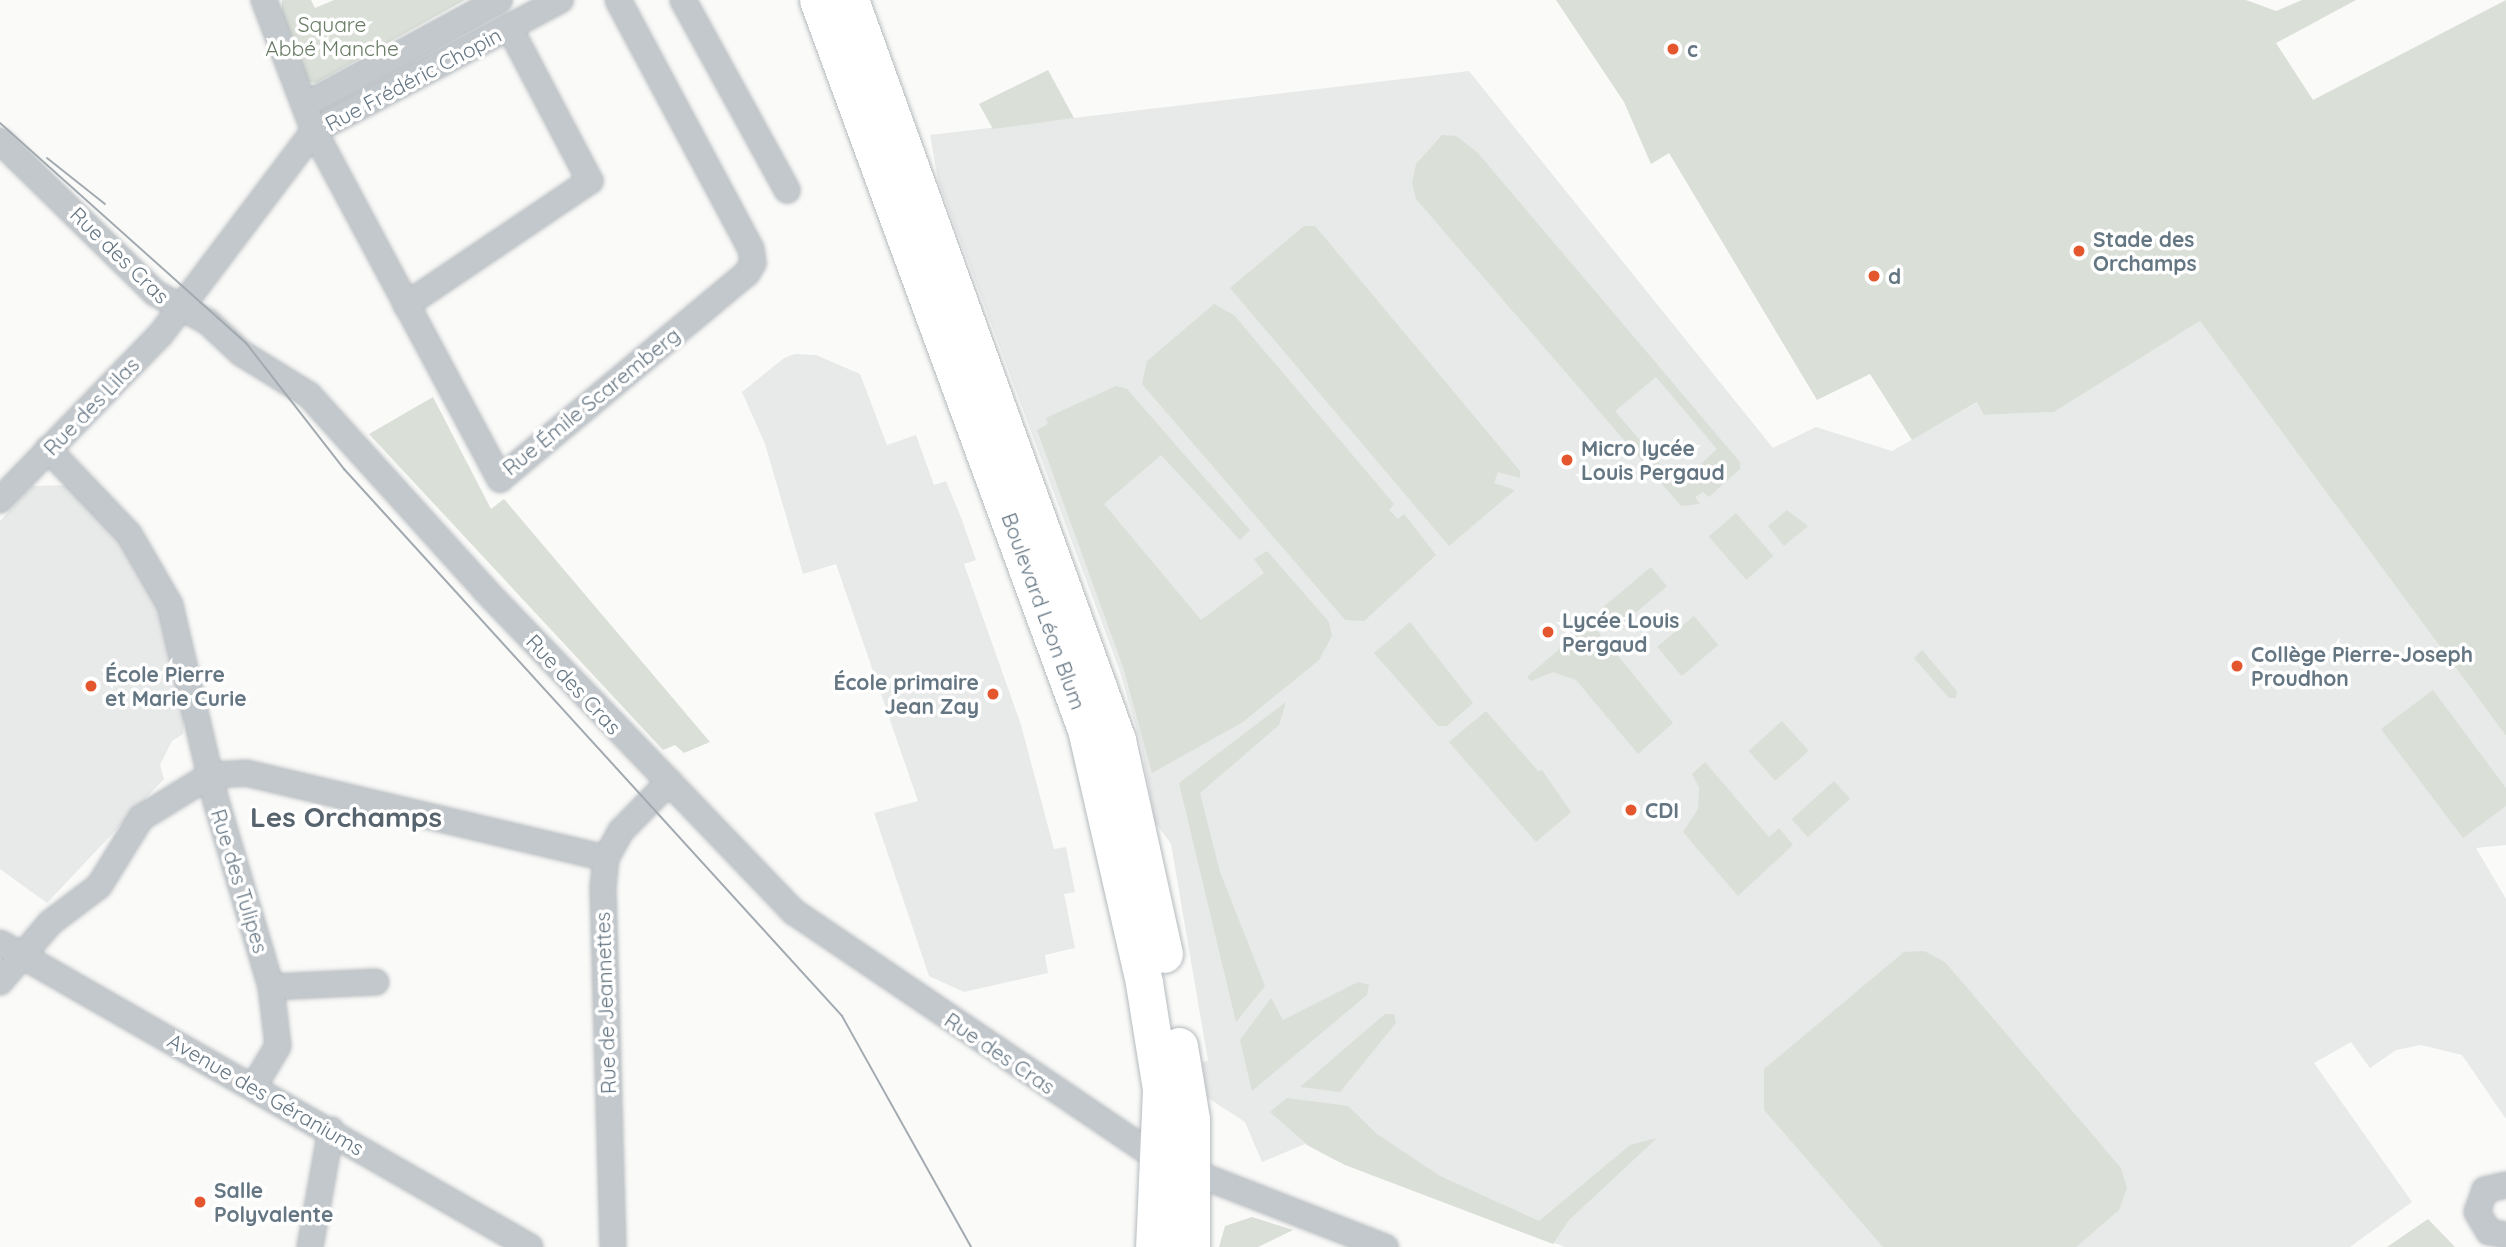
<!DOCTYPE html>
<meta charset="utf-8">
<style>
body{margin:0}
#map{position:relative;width:2506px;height:1247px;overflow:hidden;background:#fafaf8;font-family:Quicksand,sans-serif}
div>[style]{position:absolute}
.built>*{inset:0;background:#e8e9e9}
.green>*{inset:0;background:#dadfd7;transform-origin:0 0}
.roads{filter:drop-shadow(0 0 2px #b5babe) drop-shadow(0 0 2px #b5babe)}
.street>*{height:24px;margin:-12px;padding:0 12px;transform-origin:12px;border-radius:12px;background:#c3c8cc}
.primary>*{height:37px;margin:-18.5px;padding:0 18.5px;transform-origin:18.5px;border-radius:18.5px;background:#fff}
.tram>*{height:2px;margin:-1px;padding:0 1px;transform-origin:1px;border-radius:1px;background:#a2aab0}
.dots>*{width:19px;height:19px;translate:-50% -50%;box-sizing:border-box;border:4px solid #fff;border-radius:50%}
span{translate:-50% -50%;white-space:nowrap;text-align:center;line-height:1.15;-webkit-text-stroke:7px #fff;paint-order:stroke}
.park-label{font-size:21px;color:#687a64}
.poi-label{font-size:21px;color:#657683;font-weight:700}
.left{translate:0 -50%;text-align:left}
.right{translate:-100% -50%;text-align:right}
.street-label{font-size:21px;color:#657683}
.district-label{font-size:28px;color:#57646e;font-weight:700}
</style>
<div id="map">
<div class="built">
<div style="clip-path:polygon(1469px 71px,1773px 448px,1816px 427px,1892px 451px,1978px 402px,1985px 415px,2054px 412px,2200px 321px,2506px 736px,2506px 845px,2476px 848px,2506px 899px,2506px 1119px,2462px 1055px,2421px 1045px,2396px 1050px,2370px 1068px,2351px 1042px,2314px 1063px,2412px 1202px,2350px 1247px,1565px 1247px,1333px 1159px,1305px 1144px,1262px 1162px,1245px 1122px,1208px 1098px,1202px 1062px,1208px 1061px,1171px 844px,1155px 822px,1141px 744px,1119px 669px,938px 180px,930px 135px)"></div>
<div style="clip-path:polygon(795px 354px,816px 355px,860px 374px,887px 445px,916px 435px,934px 485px,946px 481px,962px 520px,976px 560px,964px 564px,1021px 725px,1054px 849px,1066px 847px,1075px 892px,1064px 894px,1075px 948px,1045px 955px,1048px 973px,964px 992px,929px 976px,874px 813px,918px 801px,836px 564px,803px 574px,765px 444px,742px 392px,784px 358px)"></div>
<div style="clip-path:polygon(72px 485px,111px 523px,163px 606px,185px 705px,183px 734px,172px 741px,160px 765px,164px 779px,47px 903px,0 869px,0 521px,32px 486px)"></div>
</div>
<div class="green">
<div style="clip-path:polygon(282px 0,311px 0,315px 8px,334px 0,465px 0,316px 83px,308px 82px,281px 13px)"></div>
<div style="clip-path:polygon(1556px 0,2246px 0,2276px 11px,2302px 0,2356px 0,2276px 43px,2313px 100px,2506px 0,2506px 736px,2200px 321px,2054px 412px,1984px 415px,1977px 402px,1912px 440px,1870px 374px,1817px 400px,1669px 153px,1651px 164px,1624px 102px)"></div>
<div style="clip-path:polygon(1048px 70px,1074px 118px,993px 129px,979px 104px)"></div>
<div style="clip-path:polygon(evenodd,1442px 135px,1456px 136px,1477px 152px,1740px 462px,1740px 469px,1709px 497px,1703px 492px,1695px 497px,1700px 504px,1681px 506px,1416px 199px,1412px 183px,1416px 164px,1442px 135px,1656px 377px,1717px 449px,1678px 485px,1615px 411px,1656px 377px)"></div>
<div style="clip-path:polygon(1304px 226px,1315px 226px,1520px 471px,1520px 478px,1498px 472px,1494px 483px,1515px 490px,1449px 546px,1230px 288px)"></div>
<div style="clip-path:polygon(1214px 304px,1234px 315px,1394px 504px,1389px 510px,1398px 519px,1404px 514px,1436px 555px,1364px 621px,1345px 620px,1142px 384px,1147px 361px)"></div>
<div style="clip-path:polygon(1116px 386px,1127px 389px,1250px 530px,1240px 540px,1161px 455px,1104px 504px,1201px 620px,1264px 573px,1254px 559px,1267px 551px,1329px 622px,1332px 636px,1319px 660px,1243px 722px,1152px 773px,1123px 667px,1037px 430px,1048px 424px,1046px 418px)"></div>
<div style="clip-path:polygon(433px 397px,491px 509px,504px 499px,710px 742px,684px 753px,675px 745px,663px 750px,369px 434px)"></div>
<div style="clip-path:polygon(1787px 510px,1808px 526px,1784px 546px,1768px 526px)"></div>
<div style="left:1736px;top:513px;width:57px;height:36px;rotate:49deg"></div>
<div style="left:1651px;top:567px;width:25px;height:67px;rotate:50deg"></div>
<div style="left:1694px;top:616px;width:38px;height:48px;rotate:50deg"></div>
<div style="clip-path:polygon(1410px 622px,1473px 703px,1447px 726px,1438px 726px,1374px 653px)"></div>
<div style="clip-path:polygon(1587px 625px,1596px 629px,1673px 723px,1638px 754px,1576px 680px,1553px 672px,1531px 681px,1527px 677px)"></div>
<div style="clip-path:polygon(1922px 650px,1957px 691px,1956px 698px,1949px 698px,1914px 658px)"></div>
<div style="clip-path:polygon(2433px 690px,2506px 788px,2506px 806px,2463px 838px,2381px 729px)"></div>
<div style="clip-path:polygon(1286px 702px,1279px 725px,1200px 793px,1220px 872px,1265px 986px,1236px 1022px,1179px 783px)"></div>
<div style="clip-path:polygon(1486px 711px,1538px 771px,1542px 770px,1571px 812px,1536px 842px,1449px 742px)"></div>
<div style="left:1782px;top:721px;width:40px;height:45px;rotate:48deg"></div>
<div style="clip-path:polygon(1705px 762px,1769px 837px,1779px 828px,1793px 845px,1738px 896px,1683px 832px,1698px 809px,1699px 787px,1692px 774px)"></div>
<div style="left:1834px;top:781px;width:24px;height:57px;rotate:48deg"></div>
<div style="clip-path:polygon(1924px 951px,1945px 962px,2121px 1168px,2127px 1188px,2119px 1210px,2076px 1247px,1883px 1247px,1764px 1110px,1764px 1069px,1904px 952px)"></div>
<div style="clip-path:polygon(1358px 982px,1369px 985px,1367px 995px,1252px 1091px,1240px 1040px,1271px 998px,1283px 1020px)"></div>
<div style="clip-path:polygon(1385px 1014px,1394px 1014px,1396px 1023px,1340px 1092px,1300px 1087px)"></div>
<div style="clip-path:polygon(1287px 1098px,1348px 1106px,1377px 1134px,1440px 1176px,1539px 1221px,1630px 1145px,1657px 1138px,1569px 1220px,1553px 1244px,1345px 1165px,1309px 1146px,1270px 1112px)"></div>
<div style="clip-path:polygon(1252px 1217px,1293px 1230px,1258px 1247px,1219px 1247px,1225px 1226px)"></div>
<div style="clip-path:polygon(2428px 1219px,2455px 1247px,2387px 1247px)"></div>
</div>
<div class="roads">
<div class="street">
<div style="left:264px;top:0;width:140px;rotate:69.1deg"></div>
<div style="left:314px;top:131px;width:395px;rotate:61.9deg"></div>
<div style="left:500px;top:479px;width:322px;rotate:-39.8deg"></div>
<div style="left:747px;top:273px;width:12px;rotate:-59deg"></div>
<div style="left:753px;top:263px;width:14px;rotate:-98deg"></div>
<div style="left:751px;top:249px;width:282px;rotate:-118.1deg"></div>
<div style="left:683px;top:0;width:217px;rotate:61.3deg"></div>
<div style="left:305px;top:105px;width:221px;rotate:-28.4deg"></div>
<div style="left:0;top:141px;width:217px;rotate:44.4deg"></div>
<div style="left:155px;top:293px;width:60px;rotate:28.7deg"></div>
<div style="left:208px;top:322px;width:45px;rotate:43.2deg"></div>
<div style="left:241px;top:353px;width:80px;rotate:31.7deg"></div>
<div style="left:309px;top:395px;width:264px;rotate:47.9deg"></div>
<div style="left:486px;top:591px;width:445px;rotate:46.2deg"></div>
<div style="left:794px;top:912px;width:441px;rotate:34.1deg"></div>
<div style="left:1159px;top:1159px;width:243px;rotate:21.3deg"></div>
<div style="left:406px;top:305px;width:222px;rotate:-34deg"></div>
<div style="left:590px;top:181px;width:174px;rotate:-117.7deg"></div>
<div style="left:48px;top:449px;width:117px;rotate:46.4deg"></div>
<div style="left:129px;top:534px;width:82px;rotate:60deg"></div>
<div style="left:170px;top:605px;width:201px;rotate:76.8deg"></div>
<div style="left:216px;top:801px;width:194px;rotate:73.5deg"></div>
<div style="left:271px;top:987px;width:59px;rotate:83.2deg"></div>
<div style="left:278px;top:1046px;width:47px;rotate:121deg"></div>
<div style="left:0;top:500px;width:231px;rotate:-45.9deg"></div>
<div style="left:161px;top:334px;width:254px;rotate:-53deg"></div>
<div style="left:314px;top:131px;width:279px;rotate:-28deg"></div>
<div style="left:0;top:943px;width:611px;rotate:29.84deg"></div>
<div style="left:0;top:982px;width:77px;rotate:-49.7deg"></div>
<div style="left:50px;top:923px;width:61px;rotate:-37.1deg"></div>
<div style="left:99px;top:886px;width:80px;rotate:-58.3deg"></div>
<div style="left:141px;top:818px;width:82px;rotate:-31.6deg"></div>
<div style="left:211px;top:775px;width:35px;rotate:-3deg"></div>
<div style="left:246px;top:773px;width:370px;rotate:13.3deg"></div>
<div style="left:271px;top:987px;width:105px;rotate:-2.7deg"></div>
<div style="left:2506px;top:1185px;width:22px;rotate:167deg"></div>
<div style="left:2485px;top:1190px;width:23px;rotate:110deg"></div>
<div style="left:2477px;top:1212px;width:23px;rotate:59deg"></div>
<div style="left:2489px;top:1232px;width:17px;rotate:10deg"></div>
<div style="left:310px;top:1247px;width:119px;rotate:-79.8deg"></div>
<div style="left:613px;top:1247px;width:360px;rotate:-91.6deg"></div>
<div style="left:603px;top:887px;width:29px;rotate:-84deg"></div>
<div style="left:606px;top:858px;width:31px;rotate:-61deg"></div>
<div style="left:621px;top:831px;width:69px;rotate:-45.6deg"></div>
</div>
<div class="primary">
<div style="left:818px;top:0;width:777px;rotate:69.82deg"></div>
<div style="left:1086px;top:729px;width:261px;rotate:77.1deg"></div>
<div style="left:1144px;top:983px;width:107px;rotate:80.9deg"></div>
<div style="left:1161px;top:1089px;width:158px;rotate:92.5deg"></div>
<div style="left:850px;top:0;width:787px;rotate:70.16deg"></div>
<div style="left:1117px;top:740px;width:219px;rotate:77.6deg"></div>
<div style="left:1179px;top:1046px;width:74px;rotate:80.7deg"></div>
<div style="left:1191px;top:1119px;width:128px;rotate:90deg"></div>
</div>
</div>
<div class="tram">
<div style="left:0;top:123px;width:330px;rotate:41.8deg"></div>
<div style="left:246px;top:343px;width:160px;rotate:52.1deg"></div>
<div style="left:344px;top:469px;width:740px;rotate:47.68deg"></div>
<div style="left:842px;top:1016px;width:265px;rotate:60.8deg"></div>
<div style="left:47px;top:158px;width:74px;rotate:38.4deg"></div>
</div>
<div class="dots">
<div style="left:1673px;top:49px;background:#e4572e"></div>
<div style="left:2079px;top:251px;background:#e4572e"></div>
<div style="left:1874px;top:276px;background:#e4572e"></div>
<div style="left:1567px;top:460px;background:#e4572e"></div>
<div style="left:1548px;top:632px;background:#e4572e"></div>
<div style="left:2237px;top:666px;background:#e4572e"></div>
<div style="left:91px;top:686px;background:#e4572e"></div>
<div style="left:993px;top:694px;background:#e4572e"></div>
<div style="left:1631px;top:810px;background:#e4572e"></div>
<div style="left:200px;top:1202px;background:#e4572e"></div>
</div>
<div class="park-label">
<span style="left:332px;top:36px">Square<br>Abbé Manche</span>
</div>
<div class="poi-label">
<span class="left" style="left:1687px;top:49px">c</span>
<span class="left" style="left:2093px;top:251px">Stade des<br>Orchamps</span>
<span class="left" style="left:1888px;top:276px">d</span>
<span class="left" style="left:1581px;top:460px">Micro lycée<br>Louis Pergaud</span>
<span class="left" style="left:1562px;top:632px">Lycée Louis<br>Pergaud</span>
<span class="left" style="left:2251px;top:666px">Collège Pierre-Joseph<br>Proudhon</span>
<span class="left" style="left:105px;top:686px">École Pierre<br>et Marie Curie</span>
<span class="right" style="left:979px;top:694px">École primaire<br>Jean Zay</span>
<span class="left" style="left:1645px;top:810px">CDI</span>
<span class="left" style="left:214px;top:1202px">Salle<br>Polyvalente</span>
</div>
<div class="street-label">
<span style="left:413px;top:79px;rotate:-28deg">Rue Frédéric Chopin</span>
<span style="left:120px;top:255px;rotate:44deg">Rue des Cras</span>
<span style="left:591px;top:401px;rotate:-39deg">Rue Émile Scaremberg</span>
<span style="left:91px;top:406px;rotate:-46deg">Rue des Lilas</span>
<span style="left:1044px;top:611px;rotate:70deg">Boulevard Léon Blum</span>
<span style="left:574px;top:684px;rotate:47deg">Rue des Cras</span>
<span style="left:240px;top:881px;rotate:73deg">Rue des Tulipes</span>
<span style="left:605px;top:1003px;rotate:-92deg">Rue de Jeannettes</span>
<span style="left:1000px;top:1053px;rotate:34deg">Rue des Cras</span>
<span style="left:266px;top:1094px;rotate:30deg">Avenue des Géraniums</span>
</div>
<div class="district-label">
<span style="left:346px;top:817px">Les Orchamps</span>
</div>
</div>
